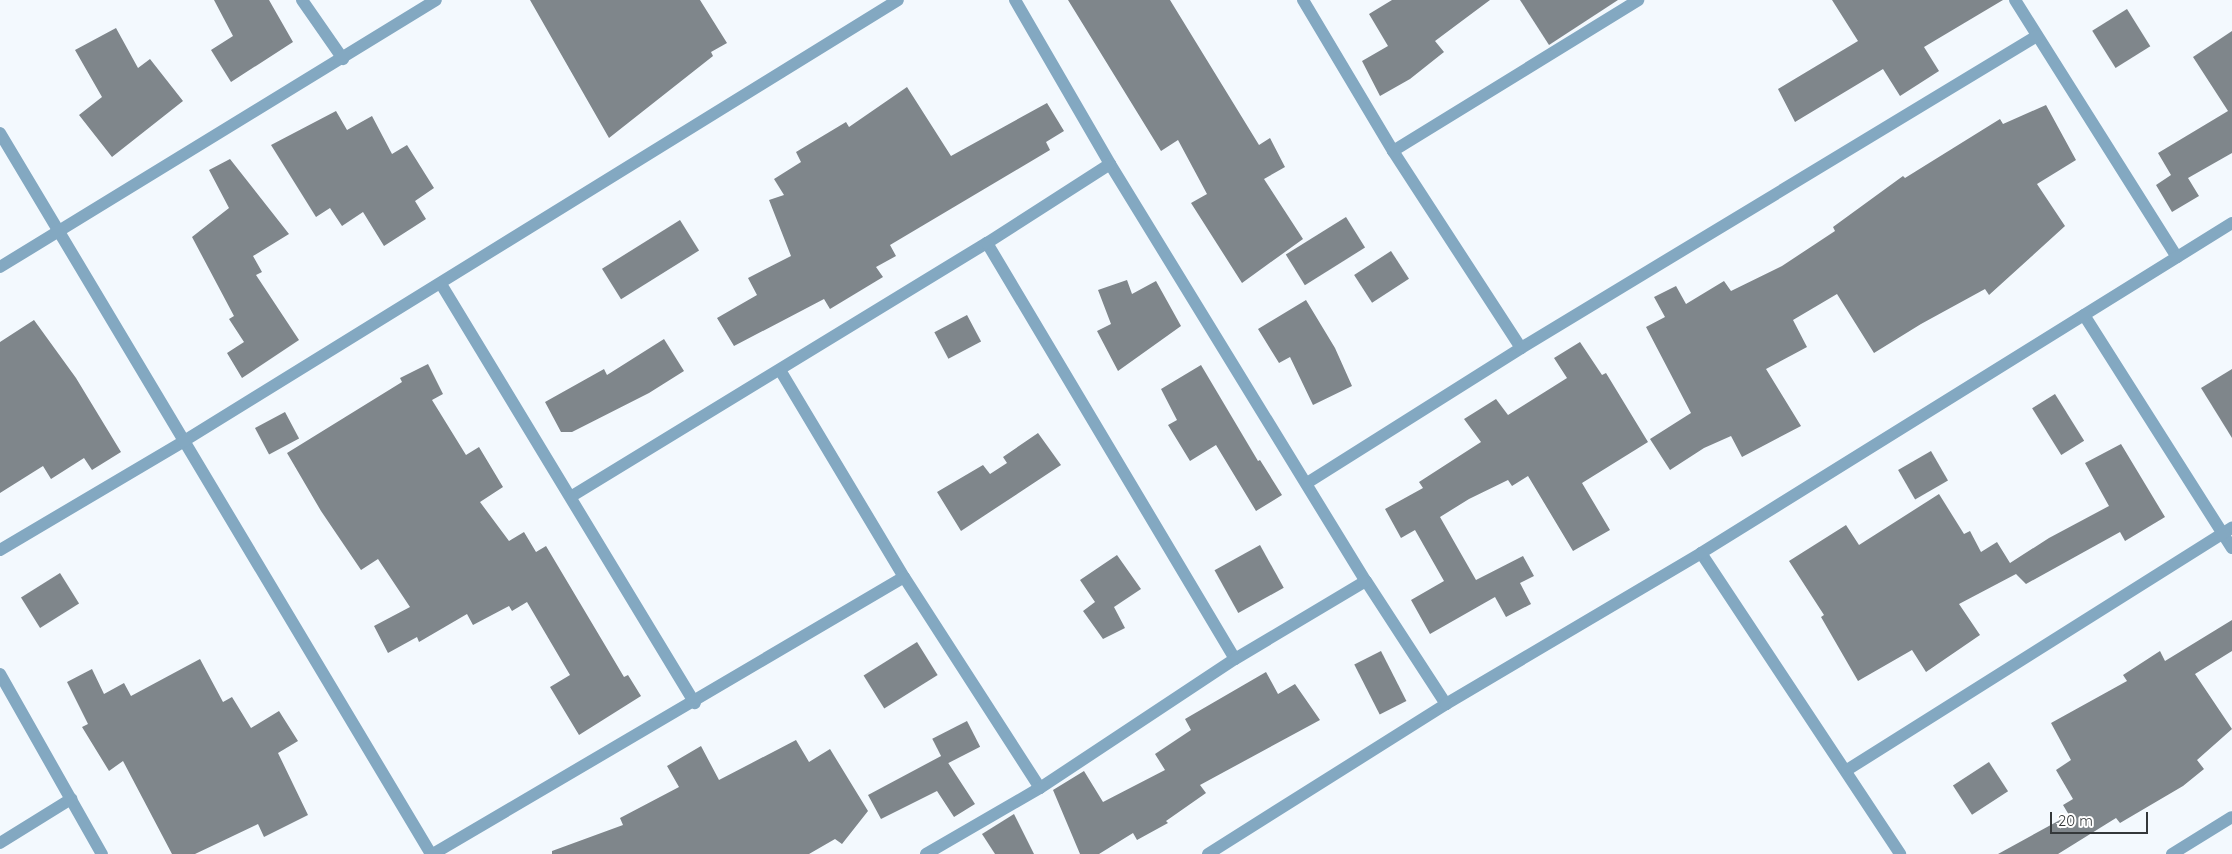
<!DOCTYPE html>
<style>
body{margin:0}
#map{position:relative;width:2232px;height:854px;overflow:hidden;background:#f3f9fe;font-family:Quicksand,sans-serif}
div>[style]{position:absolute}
.building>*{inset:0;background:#7f868b;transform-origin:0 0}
.minor>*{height:12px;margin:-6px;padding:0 6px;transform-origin:6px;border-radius:6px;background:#83a8c1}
span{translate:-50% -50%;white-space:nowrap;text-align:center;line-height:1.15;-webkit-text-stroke:4px #fff;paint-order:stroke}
.scale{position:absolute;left:2050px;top:812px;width:98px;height:22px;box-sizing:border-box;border:2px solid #34383a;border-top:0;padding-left:6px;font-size:15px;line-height:18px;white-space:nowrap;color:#34383a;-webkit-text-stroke:4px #fff;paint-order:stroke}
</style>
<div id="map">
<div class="building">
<div style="clip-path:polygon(214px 0,269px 0,293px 42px,231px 82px,211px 50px,233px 36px)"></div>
<div style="clip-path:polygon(530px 0,700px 0,727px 43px,711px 52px,713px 56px,609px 138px)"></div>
<div style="clip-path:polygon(1068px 0,1170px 0,1259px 145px,1270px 138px,1285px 167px,1264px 179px,1303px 239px,1242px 283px,1191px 203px,1207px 194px,1178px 140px,1161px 151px)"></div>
<div style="clip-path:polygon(1392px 0,1490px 0,1435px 41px,1444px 52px,1410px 79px,1380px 96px,1362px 61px,1388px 46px,1369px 14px)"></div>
<div style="clip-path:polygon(1520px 0,1618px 0,1549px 45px)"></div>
<div style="clip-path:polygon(1832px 0,2003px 0,1924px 47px,1939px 71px,1900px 96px,1883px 69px,1795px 122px,1778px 89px,1858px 41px)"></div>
<div style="left:2127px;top:9px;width:44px;height:41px;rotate:58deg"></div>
<div style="clip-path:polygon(116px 28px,138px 68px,150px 59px,183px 101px,112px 157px,79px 115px,102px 97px,75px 50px)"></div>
<div style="clip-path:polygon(2232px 31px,2232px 153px,2188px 178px,2199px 196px,2172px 212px,2156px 185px,2171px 175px,2158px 153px,2228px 111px,2193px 57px)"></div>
<div style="clip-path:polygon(907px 87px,951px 156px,1047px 103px,1064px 131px,1046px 142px,1050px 150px,890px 245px,896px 256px,876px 267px,883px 277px,830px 309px,824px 299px,734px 346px,717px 318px,757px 295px,748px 278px,791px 256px,769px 200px,784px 195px,774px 179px,801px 162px,796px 152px,846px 122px,849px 127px)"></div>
<div style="clip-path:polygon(2046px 105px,2076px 160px,2037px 184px,2065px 226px,1989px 295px,1985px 289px,1921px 324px,1874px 353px,1837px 294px,1793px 320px,1807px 347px,1766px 369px,1801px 426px,1742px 457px,1731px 436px,1704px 448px,1670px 470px,1650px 439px,1691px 413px,1646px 327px,1665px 317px,1654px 297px,1676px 286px,1686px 304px,1724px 281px,1731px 291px,1782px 266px,1835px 231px,1833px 227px,1903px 176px,1905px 178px,2000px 119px,2003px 124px)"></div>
<div style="clip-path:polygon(336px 111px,347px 130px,372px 116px,392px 154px,407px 145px,434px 188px,415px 201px,426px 219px,384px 246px,363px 212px,342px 226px,330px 208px,316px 217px,271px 145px)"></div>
<div style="clip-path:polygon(230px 159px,289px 234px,253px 256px,262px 272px,256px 275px,299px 340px,242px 378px,227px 353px,244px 342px,229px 319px,234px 316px,192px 237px,229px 208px,209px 170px)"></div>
<div style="left:1346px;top:217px;width:36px;height:71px;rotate:58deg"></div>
<div style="left:680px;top:220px;width:36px;height:92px;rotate:58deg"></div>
<div style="left:1391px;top:251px;width:33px;height:44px;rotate:57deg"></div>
<div style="clip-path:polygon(1127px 280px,1132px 294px,1156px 281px,1181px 326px,1118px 371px,1097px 331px,1111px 324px,1098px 290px)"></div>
<div style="clip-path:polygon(1306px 300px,1335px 348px,1352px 386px,1313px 405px,1290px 357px,1279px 363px,1258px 329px)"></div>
<div style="left:967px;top:315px;width:30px;height:37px;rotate:62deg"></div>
<div style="clip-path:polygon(34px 320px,76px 378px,121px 452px,92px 470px,84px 458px,51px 479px,43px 466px,0 493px,0 342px)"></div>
<div style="clip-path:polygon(664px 339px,684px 371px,649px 393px,572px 432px,561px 432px,545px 402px,604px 369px,607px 375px)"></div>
<div style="clip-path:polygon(1580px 342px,1602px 375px,1606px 373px,1648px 442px,1582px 483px,1610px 530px,1573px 551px,1528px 476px,1512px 486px,1508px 480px,1469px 499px,1440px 517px,1476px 580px,1523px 556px,1534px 576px,1520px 583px,1531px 604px,1506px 617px,1495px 597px,1430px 634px,1411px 600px,1444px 581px,1415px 530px,1401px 538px,1385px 509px,1423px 488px,1419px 482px,1481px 442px,1464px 419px,1496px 399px,1508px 415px,1567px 378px,1554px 358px)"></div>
<div style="clip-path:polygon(428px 364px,443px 394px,432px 400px,466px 455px,479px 447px,503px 487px,480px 502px,509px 541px,524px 532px,536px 552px,546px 546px,624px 677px,628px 675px,641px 696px,579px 735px,550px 687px,570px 675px,527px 602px,512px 611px,509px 606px,473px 625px,467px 614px,419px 642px,417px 637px,388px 653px,374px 626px,410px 607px,378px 559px,361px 570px,321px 511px,287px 453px,402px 382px,400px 378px)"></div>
<div style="clip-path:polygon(1201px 365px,1258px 461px,1260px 460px,1282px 495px,1256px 511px,1216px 445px,1190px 461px,1168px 425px,1177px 420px,1161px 389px)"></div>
<div style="clip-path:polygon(2232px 369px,2232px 438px,2201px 388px)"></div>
<div style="left:2055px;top:394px;width:55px;height:27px;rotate:58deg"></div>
<div style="left:285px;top:412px;width:30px;height:34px;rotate:62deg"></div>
<div style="clip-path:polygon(1038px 433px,1061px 465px,961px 531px,937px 492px,983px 465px,990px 474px,1007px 463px,1003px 457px)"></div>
<div style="clip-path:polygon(2121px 444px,2165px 517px,2125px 541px,2120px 532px,2026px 584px,2016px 574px,1959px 604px,1980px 635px,1926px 672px,1912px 650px,1858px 681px,1821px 617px,1824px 615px,1789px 561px,1846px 525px,1859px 545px,1939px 494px,1964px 534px,1970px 531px,1981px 552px,1997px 542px,2010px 563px,2049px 538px,2109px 506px,2085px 463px)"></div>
<div style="left:1931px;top:451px;width:34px;height:38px;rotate:60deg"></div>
<div style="left:1260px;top:545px;width:49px;height:52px;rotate:61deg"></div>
<div style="clip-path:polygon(1117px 555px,1141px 589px,1114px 607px,1125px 628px,1103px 639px,1083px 611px,1095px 602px,1080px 580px)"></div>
<div style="left:60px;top:573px;width:36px;height:46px;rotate:58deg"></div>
<div style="clip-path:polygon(2232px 620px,2232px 651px,2195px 674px,2232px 729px,2197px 760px,2204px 769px,2183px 786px,2120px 823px,2116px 818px,2058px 854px,1998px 854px,2069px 815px,2063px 805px,2073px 799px,2056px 770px,2071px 760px,2051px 723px,2127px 681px,2123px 675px,2160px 651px,2165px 661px)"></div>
<div style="left:917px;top:642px;width:39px;height:63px;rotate:58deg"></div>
<div style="left:1381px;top:651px;width:56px;height:30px;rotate:63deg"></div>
<div style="clip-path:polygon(200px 659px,223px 702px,232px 697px,251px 728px,279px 711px,298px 741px,278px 753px,308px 815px,264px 837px,258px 824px,195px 854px,172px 854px,123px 761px,109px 771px,82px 727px,88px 724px,67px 682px,92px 669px,104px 694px,124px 683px,131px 696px)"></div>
<div style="clip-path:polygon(1266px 672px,1278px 694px,1295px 684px,1320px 720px,1200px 785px,1206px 793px,1166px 821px,1168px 823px,1137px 840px,1133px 833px,1099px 854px,1080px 854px,1053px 790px,1084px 771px,1103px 802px,1165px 770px,1155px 754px,1191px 730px,1185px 719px)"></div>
<div style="left:967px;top:721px;width:29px;height:39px;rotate:63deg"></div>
<div style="clip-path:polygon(796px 740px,809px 762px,830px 749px,868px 811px,842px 844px,835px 839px,809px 854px,552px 854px,552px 851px,623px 825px,620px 818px,679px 787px,667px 766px,701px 746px,719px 780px)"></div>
<div style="clip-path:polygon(943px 755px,975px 804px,954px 817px,937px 791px,881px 819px,868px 795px)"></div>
<div style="left:1989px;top:762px;width:35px;height:43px;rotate:57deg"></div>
<div style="clip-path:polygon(1014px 814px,1034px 854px,995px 854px,982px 834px)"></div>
</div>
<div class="minor">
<div style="left:302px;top:0;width:72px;rotate:55.2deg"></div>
<div style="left:1015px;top:0;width:190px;rotate:59.9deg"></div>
<div style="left:1110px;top:164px;width:489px;rotate:58.5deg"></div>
<div style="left:1366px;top:581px;width:147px;rotate:57deg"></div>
<div style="left:1303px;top:0;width:176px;rotate:59.2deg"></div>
<div style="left:1393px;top:151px;width:235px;rotate:57deg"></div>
<div style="left:2015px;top:0;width:304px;rotate:57.8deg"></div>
<div style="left:0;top:133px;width:840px;rotate:59.13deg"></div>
<div style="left:1393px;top:151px;width:288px;rotate:-31.6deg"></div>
<div style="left:987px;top:243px;width:484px;rotate:59.2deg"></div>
<div style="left:0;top:267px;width:511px;rotate:-31.48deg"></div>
<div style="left:441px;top:284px;width:490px;rotate:58.8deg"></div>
<div style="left:2084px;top:315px;width:276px;rotate:57.6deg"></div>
<div style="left:780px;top:370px;width:241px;rotate:59.1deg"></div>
<div style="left:904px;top:577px;width:251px;rotate:57.2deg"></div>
<div style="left:1307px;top:483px;width:253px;rotate:-32.2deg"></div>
<div style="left:1521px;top:348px;width:603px;rotate:-31.16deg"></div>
<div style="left:572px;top:496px;width:486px;rotate:-31.4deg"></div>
<div style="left:987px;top:243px;width:146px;rotate:-32.7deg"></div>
<div style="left:0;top:550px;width:214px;rotate:-30.6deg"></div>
<div style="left:184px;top:441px;width:839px;rotate:-31.7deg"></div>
<div style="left:1701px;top:553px;width:361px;rotate:56.5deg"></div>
<div style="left:0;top:674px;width:207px;rotate:60.5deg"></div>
<div style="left:1847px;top:770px;width:455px;rotate:-32.2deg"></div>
<div style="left:0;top:843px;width:84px;rotate:-31.8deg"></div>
<div style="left:433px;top:854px;width:546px;rotate:-30.46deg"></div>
<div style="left:926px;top:854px;width:132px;rotate:-30.1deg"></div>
<div style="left:1040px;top:788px;width:234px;rotate:-33.5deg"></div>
<div style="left:1235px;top:659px;width:152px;rotate:-30.8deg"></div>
<div style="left:1208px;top:854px;width:281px;rotate:-32.2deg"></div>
<div style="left:1446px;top:704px;width:296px;rotate:-30.6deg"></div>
<div style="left:1701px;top:553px;width:625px;rotate:-31.86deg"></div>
<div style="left:2172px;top:854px;width:70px;rotate:-31.7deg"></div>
</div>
<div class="scale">20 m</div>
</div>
